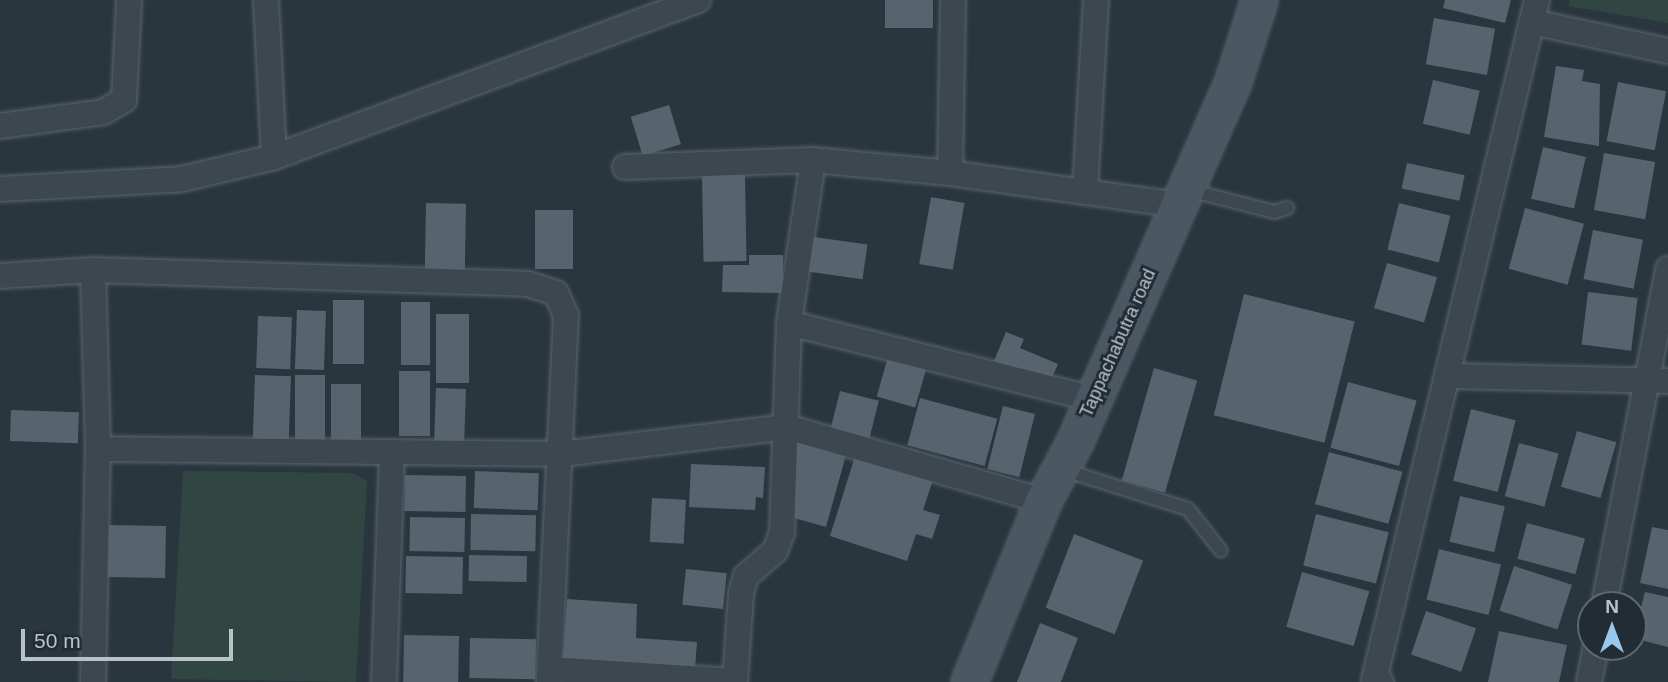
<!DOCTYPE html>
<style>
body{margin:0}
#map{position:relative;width:1668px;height:682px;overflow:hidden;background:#29363e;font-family:Arial,sans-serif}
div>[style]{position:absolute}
.green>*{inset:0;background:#314642}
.building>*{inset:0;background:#57646e;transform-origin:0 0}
.roads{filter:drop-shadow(0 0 2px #5a656c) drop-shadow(0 0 2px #5a656c)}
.lane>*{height:12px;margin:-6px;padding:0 6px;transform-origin:6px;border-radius:6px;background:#3c474f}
.street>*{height:24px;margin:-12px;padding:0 12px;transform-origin:12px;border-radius:12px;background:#3c474f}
.secondary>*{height:35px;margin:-17.5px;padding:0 17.5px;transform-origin:17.5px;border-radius:17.5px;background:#4b5761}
span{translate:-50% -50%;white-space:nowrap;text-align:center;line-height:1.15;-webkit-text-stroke:6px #212c34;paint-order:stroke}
.street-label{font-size:18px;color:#b9c2c9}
.north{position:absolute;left:1577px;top:591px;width:70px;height:70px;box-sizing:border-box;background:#212c34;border:2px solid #5e6870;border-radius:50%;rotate:0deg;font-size:19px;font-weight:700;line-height:28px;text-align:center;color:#b9c2c9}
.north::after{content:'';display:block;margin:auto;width:24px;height:32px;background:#9ac8ed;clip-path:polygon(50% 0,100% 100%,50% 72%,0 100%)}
.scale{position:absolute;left:21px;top:629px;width:212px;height:32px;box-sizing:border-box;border:4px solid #b9c2c9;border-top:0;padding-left:9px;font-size:21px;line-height:24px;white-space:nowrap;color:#b9c2c9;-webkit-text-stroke:5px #212c34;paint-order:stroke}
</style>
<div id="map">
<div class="green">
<div style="clip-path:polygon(1570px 0,1668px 0,1668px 23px,1568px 6px)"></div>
<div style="clip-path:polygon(183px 471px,352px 473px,367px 481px,356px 682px,171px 679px)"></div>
</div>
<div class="building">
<div style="left:885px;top:0;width:48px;height:28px"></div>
<div style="clip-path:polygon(1445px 0,1511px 0,1505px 23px,1443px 8px)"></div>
<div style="left:1434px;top:18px;width:62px;height:47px;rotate:10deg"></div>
<div style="clip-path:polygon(1556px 66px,1584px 70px,1582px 81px,1600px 84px,1599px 146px,1544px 137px)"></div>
<div style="left:1433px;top:80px;width:48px;height:45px;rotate:13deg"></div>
<div style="left:1618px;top:82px;width:49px;height:60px;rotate:11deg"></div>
<div style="left:669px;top:105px;width:41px;height:40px;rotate:73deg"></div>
<div style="left:1543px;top:147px;width:44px;height:53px;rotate:13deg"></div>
<div style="left:1604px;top:153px;width:52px;height:58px;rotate:10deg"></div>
<div style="left:1407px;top:163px;width:59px;height:26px;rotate:12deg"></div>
<div style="left:745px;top:174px;width:87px;height:43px;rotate:89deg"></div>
<div style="left:931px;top:197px;width:34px;height:68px;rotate:10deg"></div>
<div style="left:426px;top:203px;width:40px;height:70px;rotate:1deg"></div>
<div style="left:1399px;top:203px;width:53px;height:48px;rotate:14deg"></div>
<div style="left:1525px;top:208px;width:61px;height:63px;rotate:15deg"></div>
<div style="left:535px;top:210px;width:38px;height:59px"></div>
<div style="left:1593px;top:230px;width:51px;height:50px;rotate:11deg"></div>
<div style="left:807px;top:236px;width:61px;height:35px;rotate:8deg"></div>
<div style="clip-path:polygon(749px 255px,783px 255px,783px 293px,722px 292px,723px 265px,749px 265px)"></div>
<div style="left:1387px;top:263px;width:52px;height:47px;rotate:16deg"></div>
<div style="left:1588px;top:292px;width:50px;height:53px;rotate:7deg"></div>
<div style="left:1244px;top:294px;width:114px;height:125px;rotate:14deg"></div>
<div style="left:333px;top:300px;width:31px;height:64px"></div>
<div style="left:401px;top:302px;width:29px;height:63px"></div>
<div style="left:297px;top:310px;width:29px;height:59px;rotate:2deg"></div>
<div style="left:436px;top:314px;width:33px;height:69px"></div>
<div style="left:258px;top:316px;width:34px;height:52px;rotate:2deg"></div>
<div style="clip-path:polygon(1006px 332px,1024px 339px,1020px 348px,1058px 364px,1049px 384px,994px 361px)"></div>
<div style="left:888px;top:357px;width:40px;height:41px;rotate:16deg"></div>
<div style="left:1154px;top:368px;width:45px;height:117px;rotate:16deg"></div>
<div style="left:399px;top:371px;width:31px;height:65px"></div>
<div style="left:255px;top:375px;width:36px;height:65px;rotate:2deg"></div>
<div style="left:295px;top:375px;width:30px;height:69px"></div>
<div style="left:1348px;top:382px;width:71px;height:68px;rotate:15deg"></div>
<div style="left:331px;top:384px;width:30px;height:63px"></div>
<div style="left:436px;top:388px;width:30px;height:55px;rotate:2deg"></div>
<div style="left:840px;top:391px;width:40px;height:40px;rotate:14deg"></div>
<div style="left:920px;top:398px;width:80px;height:49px;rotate:15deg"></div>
<div style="left:1003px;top:406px;width:33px;height:65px;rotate:14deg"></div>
<div style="left:1471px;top:409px;width:46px;height:74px;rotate:14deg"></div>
<div style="left:11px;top:410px;width:68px;height:31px;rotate:2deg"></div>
<div style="left:1577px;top:431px;width:41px;height:58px;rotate:16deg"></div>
<div style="clip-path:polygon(796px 442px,846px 455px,826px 527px,787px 516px)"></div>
<div style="left:1519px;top:443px;width:41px;height:55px;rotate:15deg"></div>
<div style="left:1329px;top:452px;width:76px;height:54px;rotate:15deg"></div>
<div style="clip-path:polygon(856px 453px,934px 477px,923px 510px,940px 515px,932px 539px,916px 534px,907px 561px,830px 536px)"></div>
<div style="clip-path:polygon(691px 464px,765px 467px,763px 498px,756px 497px,755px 510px,689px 507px)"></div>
<div style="left:475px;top:471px;width:64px;height:37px;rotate:2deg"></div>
<div style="left:405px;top:475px;width:61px;height:36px;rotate:1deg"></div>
<div style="left:1460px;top:496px;width:46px;height:47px;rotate:13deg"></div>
<div style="left:652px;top:498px;width:34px;height:44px;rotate:3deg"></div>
<div style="left:471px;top:514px;width:65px;height:36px;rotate:1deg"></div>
<div style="left:1316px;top:514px;width:75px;height:53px;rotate:14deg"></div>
<div style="left:410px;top:517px;width:55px;height:34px;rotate:1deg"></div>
<div style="left:1527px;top:523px;width:60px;height:37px;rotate:15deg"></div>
<div style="left:109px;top:525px;width:57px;height:52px;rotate:1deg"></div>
<div style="clip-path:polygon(1652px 527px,1668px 530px,1668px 589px,1640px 583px)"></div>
<div style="left:1074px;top:534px;width:74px;height:79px;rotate:21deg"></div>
<div style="left:1439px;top:549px;width:64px;height:52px;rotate:14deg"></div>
<div style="left:469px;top:555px;width:58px;height:26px;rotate:1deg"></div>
<div style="left:406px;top:556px;width:57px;height:37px;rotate:1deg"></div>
<div style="left:1514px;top:566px;width:61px;height:47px;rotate:18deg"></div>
<div style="left:686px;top:569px;width:41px;height:36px;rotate:6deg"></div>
<div style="left:1302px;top:572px;width:70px;height:57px;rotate:16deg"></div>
<div style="clip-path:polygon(1645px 592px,1668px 597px,1668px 647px,1633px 638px)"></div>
<div style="clip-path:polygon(567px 599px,637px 604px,636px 638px,697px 642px,695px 668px,563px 659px)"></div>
<div style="left:1426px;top:611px;width:53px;height:46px;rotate:19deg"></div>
<div style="clip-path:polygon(1040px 623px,1078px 638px,1061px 682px,1017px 682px)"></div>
<div style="clip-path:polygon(1499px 631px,1567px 645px,1559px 682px,1488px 682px)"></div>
<div style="left:404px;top:635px;width:55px;height:47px;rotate:1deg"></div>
<div style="left:470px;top:638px;width:66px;height:40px;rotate:1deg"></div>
</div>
<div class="roads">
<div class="lane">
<div style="left:1189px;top:190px;width:88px;rotate:14.5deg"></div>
<div style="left:1274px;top:212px;width:14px;rotate:-17deg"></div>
<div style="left:1064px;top:470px;width:130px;rotate:17.5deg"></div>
<div style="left:1188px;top:509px;width:53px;rotate:51.8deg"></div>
</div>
<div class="street">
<div style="left:266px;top:0;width:157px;rotate:87.1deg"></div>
<div style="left:1096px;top:0;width:192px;rotate:93.3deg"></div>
<div style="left:1085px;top:192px;width:95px;rotate:7.9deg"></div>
<div style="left:1532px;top:22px;width:139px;rotate:12deg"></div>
<div style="left:0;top:126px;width:104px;rotate:-7.7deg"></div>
<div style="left:103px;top:112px;width:24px;rotate:-30deg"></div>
<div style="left:124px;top:100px;width:100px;rotate:-87.1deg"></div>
<div style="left:625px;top:167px;width:188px;rotate:-2.1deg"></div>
<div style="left:813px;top:160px;width:138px;rotate:5.4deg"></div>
<div style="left:950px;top:173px;width:173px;rotate:-89deg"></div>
<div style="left:950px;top:173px;width:136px;rotate:8deg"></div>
<div style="left:0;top:189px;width:182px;rotate:-3.1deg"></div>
<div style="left:182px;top:179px;width:95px;rotate:-13.4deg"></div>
<div style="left:274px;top:157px;width:452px;rotate:-20.3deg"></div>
<div style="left:0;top:276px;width:93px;rotate:-3.7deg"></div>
<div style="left:789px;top:323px;width:314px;rotate:14deg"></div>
<div style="left:1450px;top:376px;width:218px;rotate:1.3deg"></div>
<div style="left:98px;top:449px;width:463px;rotate:0.6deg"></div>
<div style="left:561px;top:454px;width:228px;rotate:-6.8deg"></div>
<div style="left:787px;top:427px;width:266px;rotate:16.1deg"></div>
<div style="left:1604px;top:605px;width:342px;rotate:-79.2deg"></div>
<div style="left:550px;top:669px;width:185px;rotate:3.7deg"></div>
<div style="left:93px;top:682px;width:233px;rotate:-88.8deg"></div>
<div style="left:98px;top:449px;width:179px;rotate:-91.6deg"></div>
<div style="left:93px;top:270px;width:435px;rotate:1.8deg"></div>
<div style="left:528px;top:284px;width:29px;rotate:18deg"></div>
<div style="left:556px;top:293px;width:24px;rotate:66deg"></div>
<div style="left:566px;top:315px;width:367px;rotate:92.7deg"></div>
<div style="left:384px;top:682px;width:225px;rotate:-88deg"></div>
<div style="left:735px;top:682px;width:89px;rotate:-86.1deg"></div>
<div style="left:741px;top:593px;width:18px;rotate:-74deg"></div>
<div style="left:746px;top:576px;width:38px;rotate:-41deg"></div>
<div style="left:775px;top:551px;width:19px;rotate:-69deg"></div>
<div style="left:782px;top:533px;width:210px;rotate:-88.1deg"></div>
<div style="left:789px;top:323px;width:165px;rotate:-81.6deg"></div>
<div style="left:1381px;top:682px;width:7px;rotate:-164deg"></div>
<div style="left:1374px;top:680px;width:699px;rotate:-76.52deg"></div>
<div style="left:1589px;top:682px;width:36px;rotate:-79deg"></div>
</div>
<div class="secondary">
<div style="left:969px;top:682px;width:196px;rotate:-67.8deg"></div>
<div style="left:1043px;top:501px;width:68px;rotate:-61.9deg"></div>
<div style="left:1075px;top:441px;width:390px;rotate:-66.3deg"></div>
<div style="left:1232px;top:84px;width:88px;rotate:-72.2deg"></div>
</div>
</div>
<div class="street-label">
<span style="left:1118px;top:343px;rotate:-66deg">Tappachabutra road</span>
</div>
<div class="north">N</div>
<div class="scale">50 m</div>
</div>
